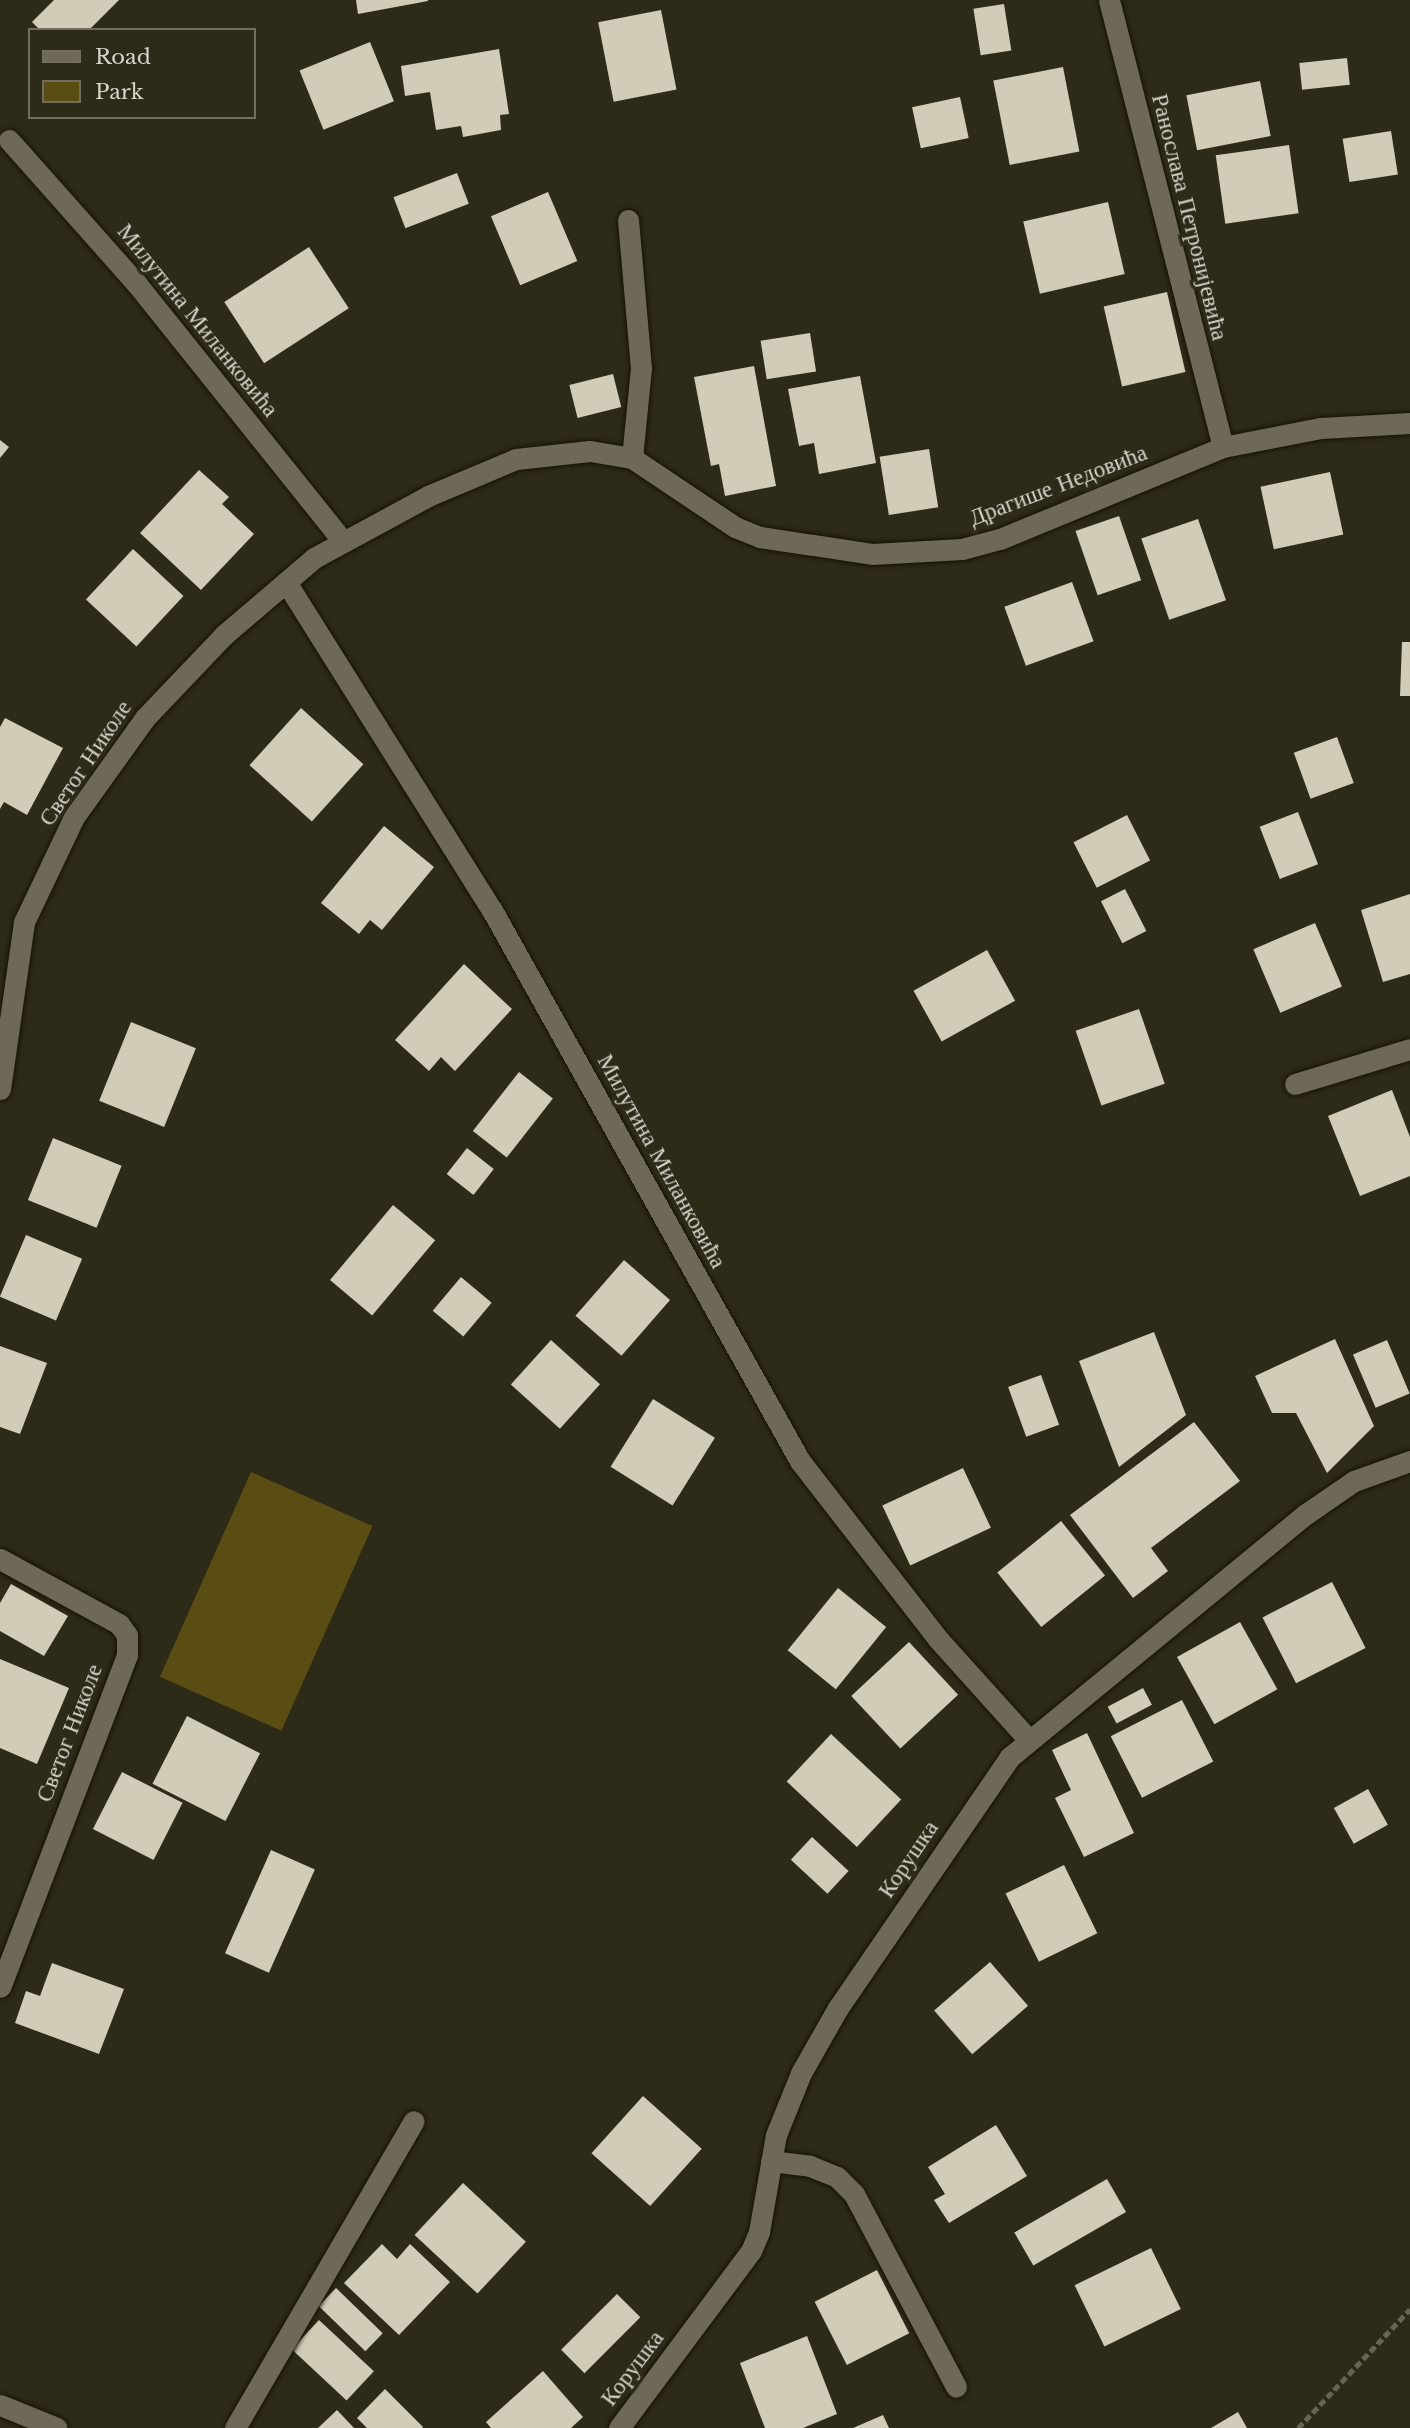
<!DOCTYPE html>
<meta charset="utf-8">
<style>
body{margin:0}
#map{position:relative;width:1410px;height:2428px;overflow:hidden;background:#2e2a18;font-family:"Libre Baskerville",serif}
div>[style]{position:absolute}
.green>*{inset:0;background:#594d13;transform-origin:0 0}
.building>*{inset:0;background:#d1ccb7;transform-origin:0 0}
.path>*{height:4.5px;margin-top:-2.25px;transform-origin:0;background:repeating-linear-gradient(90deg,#676454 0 7px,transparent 0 10.5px)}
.roads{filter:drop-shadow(0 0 2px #161203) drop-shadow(0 0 2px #161203)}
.lane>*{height:21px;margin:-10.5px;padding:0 10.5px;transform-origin:10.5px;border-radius:10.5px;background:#6d6956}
.street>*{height:21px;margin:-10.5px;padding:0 10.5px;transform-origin:10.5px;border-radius:10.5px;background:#6d6956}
span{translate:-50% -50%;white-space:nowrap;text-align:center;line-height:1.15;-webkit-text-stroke:7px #2e2a18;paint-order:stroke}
.street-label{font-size:23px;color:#d6d4c9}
.legend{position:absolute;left:28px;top:28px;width:228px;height:91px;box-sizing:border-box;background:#2e2a18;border:2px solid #716e5f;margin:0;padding:9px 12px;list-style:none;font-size:21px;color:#d6d4c9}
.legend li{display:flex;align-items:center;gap:14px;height:35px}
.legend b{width:35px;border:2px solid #716e5f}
</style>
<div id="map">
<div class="green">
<div style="left:251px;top:1472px;width:133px;height:224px;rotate:24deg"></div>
</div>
<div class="building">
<div style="clip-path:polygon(54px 0,119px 0,89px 30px,40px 30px,32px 22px)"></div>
<div style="clip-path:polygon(356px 0,428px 0,428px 1px,358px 14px)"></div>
<div style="left:1004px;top:4px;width:47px;height:31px;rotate:81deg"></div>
<div style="left:661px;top:10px;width:81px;height:64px;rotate:79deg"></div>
<div style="left:370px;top:42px;width:64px;height:76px;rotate:68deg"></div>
<div style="clip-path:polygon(499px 49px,509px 114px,500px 115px,501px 130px,463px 137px,461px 126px,436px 130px,430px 92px,405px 96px,401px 66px)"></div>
<div style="left:1347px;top:58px;width:27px;height:48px;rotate:84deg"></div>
<div style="left:1063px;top:67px;width:86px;height:71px;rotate:79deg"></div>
<div style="left:1260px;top:81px;width:56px;height:75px;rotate:79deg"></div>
<div style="left:960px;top:97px;width:42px;height:49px;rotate:78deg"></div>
<div style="left:1391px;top:131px;width:44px;height:49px;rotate:81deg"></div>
<div style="left:1289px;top:145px;width:69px;height:74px;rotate:82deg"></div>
<div style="left:457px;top:173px;width:33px;height:68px;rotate:69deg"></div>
<div style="left:548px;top:192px;width:75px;height:62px;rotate:67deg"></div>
<div style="left:1108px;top:202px;width:74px;height:87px;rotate:77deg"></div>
<div style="left:309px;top:247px;width:73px;height:101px;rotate:57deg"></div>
<div style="left:1167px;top:292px;width:82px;height:65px;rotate:77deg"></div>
<div style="left:810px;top:333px;width:39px;height:50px;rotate:81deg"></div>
<div style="clip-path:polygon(754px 366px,776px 486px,725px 496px,719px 464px,711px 466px,694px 377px)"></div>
<div style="left:613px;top:374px;width:34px;height:45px;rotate:76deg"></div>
<div style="clip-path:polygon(860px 376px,876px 463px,819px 474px,814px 443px,799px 446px,788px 389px)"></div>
<div style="clip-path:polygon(0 440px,9px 447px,0 458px)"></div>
<div style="left:929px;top:449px;width:59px;height:50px;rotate:81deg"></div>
<div style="clip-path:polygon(199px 470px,229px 497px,222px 504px,254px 534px,201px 590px,140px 533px)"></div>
<div style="left:1330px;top:472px;width:64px;height:71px;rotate:78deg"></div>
<div style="left:1119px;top:516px;width:68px;height:46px;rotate:71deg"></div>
<div style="left:1198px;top:519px;width:86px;height:60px;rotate:71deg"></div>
<div style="left:133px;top:549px;width:69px;height:69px;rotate:43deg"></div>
<div style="left:1072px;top:582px;width:63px;height:72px;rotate:70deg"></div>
<div style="clip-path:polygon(1402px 642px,1410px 642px,1410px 696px,1400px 696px)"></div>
<div style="left:301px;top:708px;width:84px;height:77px;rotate:42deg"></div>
<div style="clip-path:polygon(5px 718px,63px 748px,27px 815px,4px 802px,0 809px,0 727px)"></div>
<div style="left:1337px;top:737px;width:49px;height:46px;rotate:70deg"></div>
<div style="left:1298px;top:812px;width:56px;height:41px;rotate:69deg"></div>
<div style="left:1127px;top:815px;width:51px;height:60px;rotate:63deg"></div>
<div style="clip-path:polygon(384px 826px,434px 867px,382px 930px,370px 920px,359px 934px,321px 903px)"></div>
<div style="left:1125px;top:889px;width:47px;height:27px;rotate:63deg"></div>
<div style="clip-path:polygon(1410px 894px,1410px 974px,1383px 982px,1361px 910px)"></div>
<div style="left:1315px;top:923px;width:69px;height:67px;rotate:67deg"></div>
<div style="left:987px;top:950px;width:58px;height:84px;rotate:61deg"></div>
<div style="clip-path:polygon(464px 964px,512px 1009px,455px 1071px,441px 1057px,429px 1071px,395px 1040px)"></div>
<div style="left:1139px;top:1009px;width:79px;height:67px;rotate:71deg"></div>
<div style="left:131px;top:1022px;width:70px;height:85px;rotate:22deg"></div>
<div style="left:519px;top:1072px;width:43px;height:75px;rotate:38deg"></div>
<div style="clip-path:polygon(1392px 1090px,1410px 1137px,1410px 1176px,1360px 1196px,1328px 1116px)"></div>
<div style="left:53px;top:1138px;width:74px;height:67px;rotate:22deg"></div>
<div style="left:467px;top:1148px;width:34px;height:33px;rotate:38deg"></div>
<div style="left:393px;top:1205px;width:55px;height:98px;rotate:40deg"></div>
<div style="left:26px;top:1235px;width:61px;height:67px;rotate:23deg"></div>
<div style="left:624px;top:1260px;width:61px;height:74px;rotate:41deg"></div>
<div style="left:461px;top:1277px;width:40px;height:44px;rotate:40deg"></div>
<div style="clip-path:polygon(1154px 1332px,1186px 1415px,1119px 1467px,1079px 1361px)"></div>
<div style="clip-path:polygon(1335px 1339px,1374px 1426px,1327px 1473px,1296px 1413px,1272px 1413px,1255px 1376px)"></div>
<div style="left:551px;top:1340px;width:66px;height:60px;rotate:42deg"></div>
<div style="left:1387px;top:1340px;width:58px;height:37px;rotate:67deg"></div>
<div style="clip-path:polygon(0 1346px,47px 1363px,20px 1434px,0 1427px)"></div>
<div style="left:1041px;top:1375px;width:53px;height:35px;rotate:70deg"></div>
<div style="left:653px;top:1399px;width:73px;height:80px;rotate:32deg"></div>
<div style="clip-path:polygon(1194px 1422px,1240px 1481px,1151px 1548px,1168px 1571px,1133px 1598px,1070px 1515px)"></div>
<div style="left:963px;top:1468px;width:66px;height:89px;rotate:65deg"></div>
<div style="left:1061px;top:1521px;width:70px;height:82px;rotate:51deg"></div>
<div style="left:1332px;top:1582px;width:74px;height:78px;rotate:63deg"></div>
<div style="clip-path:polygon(11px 1584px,68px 1616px,44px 1656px,0 1631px,0 1603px)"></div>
<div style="left:838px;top:1588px;width:62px;height:80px;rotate:39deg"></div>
<div style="left:1240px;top:1622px;width:77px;height:72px;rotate:61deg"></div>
<div style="left:909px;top:1642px;width:72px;height:79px;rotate:47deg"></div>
<div style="clip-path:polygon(0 1659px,69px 1688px,37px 1764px,0 1748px)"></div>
<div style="left:1143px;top:1688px;width:19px;height:40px;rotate:62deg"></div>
<div style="left:1182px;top:1700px;width:69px;height:80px;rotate:63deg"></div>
<div style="left:187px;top:1716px;width:82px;height:76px;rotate:27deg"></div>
<div style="clip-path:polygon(1087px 1733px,1134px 1833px,1084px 1857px,1055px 1798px,1071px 1790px,1052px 1750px)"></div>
<div style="left:831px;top:1734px;width:96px;height:65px;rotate:43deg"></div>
<div style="left:122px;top:1772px;width:68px;height:64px;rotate:27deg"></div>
<div style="left:1368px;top:1789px;width:41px;height:39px;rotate:61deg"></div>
<div style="left:812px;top:1837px;width:50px;height:31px;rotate:43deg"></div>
<div style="left:271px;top:1850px;width:48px;height:113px;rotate:24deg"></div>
<div style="left:1064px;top:1865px;width:76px;height:65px;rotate:64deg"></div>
<div style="left:990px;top:1962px;width:58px;height:74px;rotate:49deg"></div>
<div style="clip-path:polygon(52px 1963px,124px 1989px,99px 2054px,15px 2023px,26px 1991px,40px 1996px)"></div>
<div style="left:643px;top:2096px;width:79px;height:77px;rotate:42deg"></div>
<div style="clip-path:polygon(996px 2125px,1027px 2176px,949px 2223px,934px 2200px,945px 2194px,928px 2167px)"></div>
<div style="left:1107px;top:2179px;width:38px;height:107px;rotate:60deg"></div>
<div style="left:463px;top:2183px;width:86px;height:71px;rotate:43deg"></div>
<div style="clip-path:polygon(382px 2244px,397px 2259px,410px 2244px,450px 2282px,399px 2335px,344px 2283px)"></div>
<div style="left:1151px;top:2248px;width:68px;height:85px;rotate:64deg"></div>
<div style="left:877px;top:2270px;width:71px;height:70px;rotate:63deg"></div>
<div style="left:336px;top:2288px;width:65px;height:25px;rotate:44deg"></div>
<div style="left:617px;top:2294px;width:33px;height:79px;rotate:45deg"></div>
<div style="left:319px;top:2320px;width:75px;height:40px;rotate:43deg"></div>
<div style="clip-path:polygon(807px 2336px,837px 2414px,803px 2428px,765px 2428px,740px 2363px)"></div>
<div style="clip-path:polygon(543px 2371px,583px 2417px,571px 2428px,491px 2428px,486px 2422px)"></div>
<div style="clip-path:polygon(385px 2389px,423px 2427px,422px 2428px,367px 2428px,357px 2418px)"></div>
<div style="clip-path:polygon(337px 2410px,354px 2428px,318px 2428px)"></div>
<div style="clip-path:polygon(1238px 2412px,1247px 2428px,1211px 2428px)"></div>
<div style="clip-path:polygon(883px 2415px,889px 2428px,853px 2428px)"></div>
</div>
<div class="path">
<div style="left:1298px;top:2428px;width:163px;rotate:-46.7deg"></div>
</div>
<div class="roads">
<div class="lane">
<div style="left:628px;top:220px;width:149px;rotate:85deg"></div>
<div style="left:641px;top:368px;width:90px;rotate:95.7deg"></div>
<div style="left:771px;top:2161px;width:39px;rotate:7deg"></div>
<div style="left:810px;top:2166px;width:29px;rotate:22deg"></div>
<div style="left:837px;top:2177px;width:24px;rotate:45deg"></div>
<div style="left:854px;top:2194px;width:218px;rotate:62.1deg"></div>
<div style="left:235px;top:2428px;width:355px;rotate:-59.8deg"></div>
</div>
<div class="street">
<div style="left:1109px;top:0;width:461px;rotate:75.7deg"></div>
<div style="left:9px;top:140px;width:191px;rotate:48.4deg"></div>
<div style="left:136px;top:283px;width:328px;rotate:51.3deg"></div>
<div style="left:286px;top:582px;width:387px;rotate:57.9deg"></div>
<div style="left:492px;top:910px;width:631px;rotate:60.8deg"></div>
<div style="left:800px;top:1461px;width:225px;rotate:52.2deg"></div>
<div style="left:938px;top:1639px;width:135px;rotate:48deg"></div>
<div style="left:1295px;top:1084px;width:120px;rotate:-16.9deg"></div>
<div style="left:0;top:1089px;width:169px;rotate:-81.8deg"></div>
<div style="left:24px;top:922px;width:116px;rotate:-64.5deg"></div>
<div style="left:74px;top:817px;width:122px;rotate:-54.4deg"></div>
<div style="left:145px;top:718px;width:115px;rotate:-46.4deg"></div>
<div style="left:224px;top:635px;width:118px;rotate:-40.5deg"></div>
<div style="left:314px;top:558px;width:130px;rotate:-28.5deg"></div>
<div style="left:428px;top:496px;width:95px;rotate:-22.8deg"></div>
<div style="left:516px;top:459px;width:74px;rotate:-6.2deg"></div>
<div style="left:590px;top:451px;width:43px;rotate:9.5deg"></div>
<div style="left:632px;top:458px;width:124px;rotate:33.8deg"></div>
<div style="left:735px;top:527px;width:27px;rotate:22deg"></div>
<div style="left:760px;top:537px;width:113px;rotate:8.6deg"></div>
<div style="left:872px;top:554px;width:90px;rotate:-3.2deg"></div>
<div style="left:962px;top:549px;width:39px;rotate:-15deg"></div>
<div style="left:1000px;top:539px;width:241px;rotate:-22.4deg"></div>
<div style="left:1223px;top:447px;width:100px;rotate:-11deg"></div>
<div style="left:1321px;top:428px;width:89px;rotate:-3.2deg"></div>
<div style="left:0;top:1559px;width:136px;rotate:28.6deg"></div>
<div style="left:119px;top:1624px;width:14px;rotate:54deg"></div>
<div style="left:127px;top:1635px;width:20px;rotate:90deg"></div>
<div style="left:127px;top:1655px;width:355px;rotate:110.9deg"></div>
<div style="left:0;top:2405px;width:61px;rotate:22deg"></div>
<div style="left:619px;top:2428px;width:221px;rotate:-53.3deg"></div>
<div style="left:751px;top:2251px;width:21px;rotate:-67deg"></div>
<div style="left:759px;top:2232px;width:98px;rotate:-80.1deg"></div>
<div style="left:776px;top:2135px;width:67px;rotate:-68deg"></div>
<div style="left:801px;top:2073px;width:75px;rotate:-60.4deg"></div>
<div style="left:838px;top:2008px;width:304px;rotate:-55.6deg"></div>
<div style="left:1010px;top:1757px;width:383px;rotate:-39.4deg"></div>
<div style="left:1306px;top:1514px;width:58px;rotate:-34.5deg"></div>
<div style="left:1354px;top:1481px;width:59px;rotate:-19.7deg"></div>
</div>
</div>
<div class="street-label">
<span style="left:1190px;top:217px;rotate:76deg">Ранослава Петронијевића</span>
<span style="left:198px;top:320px;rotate:51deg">Милутина Миланковића</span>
<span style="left:1058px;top:485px;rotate:-21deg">Драгише Недовића</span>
<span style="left:85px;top:763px;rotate:-56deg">Светог Николе</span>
<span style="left:662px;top:1161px;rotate:61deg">Милутина Миланковића</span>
<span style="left:69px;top:1733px;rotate:-69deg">Светог Николе</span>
<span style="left:908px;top:1859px;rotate:-56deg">Корушка</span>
<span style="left:632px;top:2368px;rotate:-53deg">Корушка</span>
</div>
<ul class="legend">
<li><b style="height:9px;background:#6d6956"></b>Road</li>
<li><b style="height:19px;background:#594d13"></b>Park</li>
</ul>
</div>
